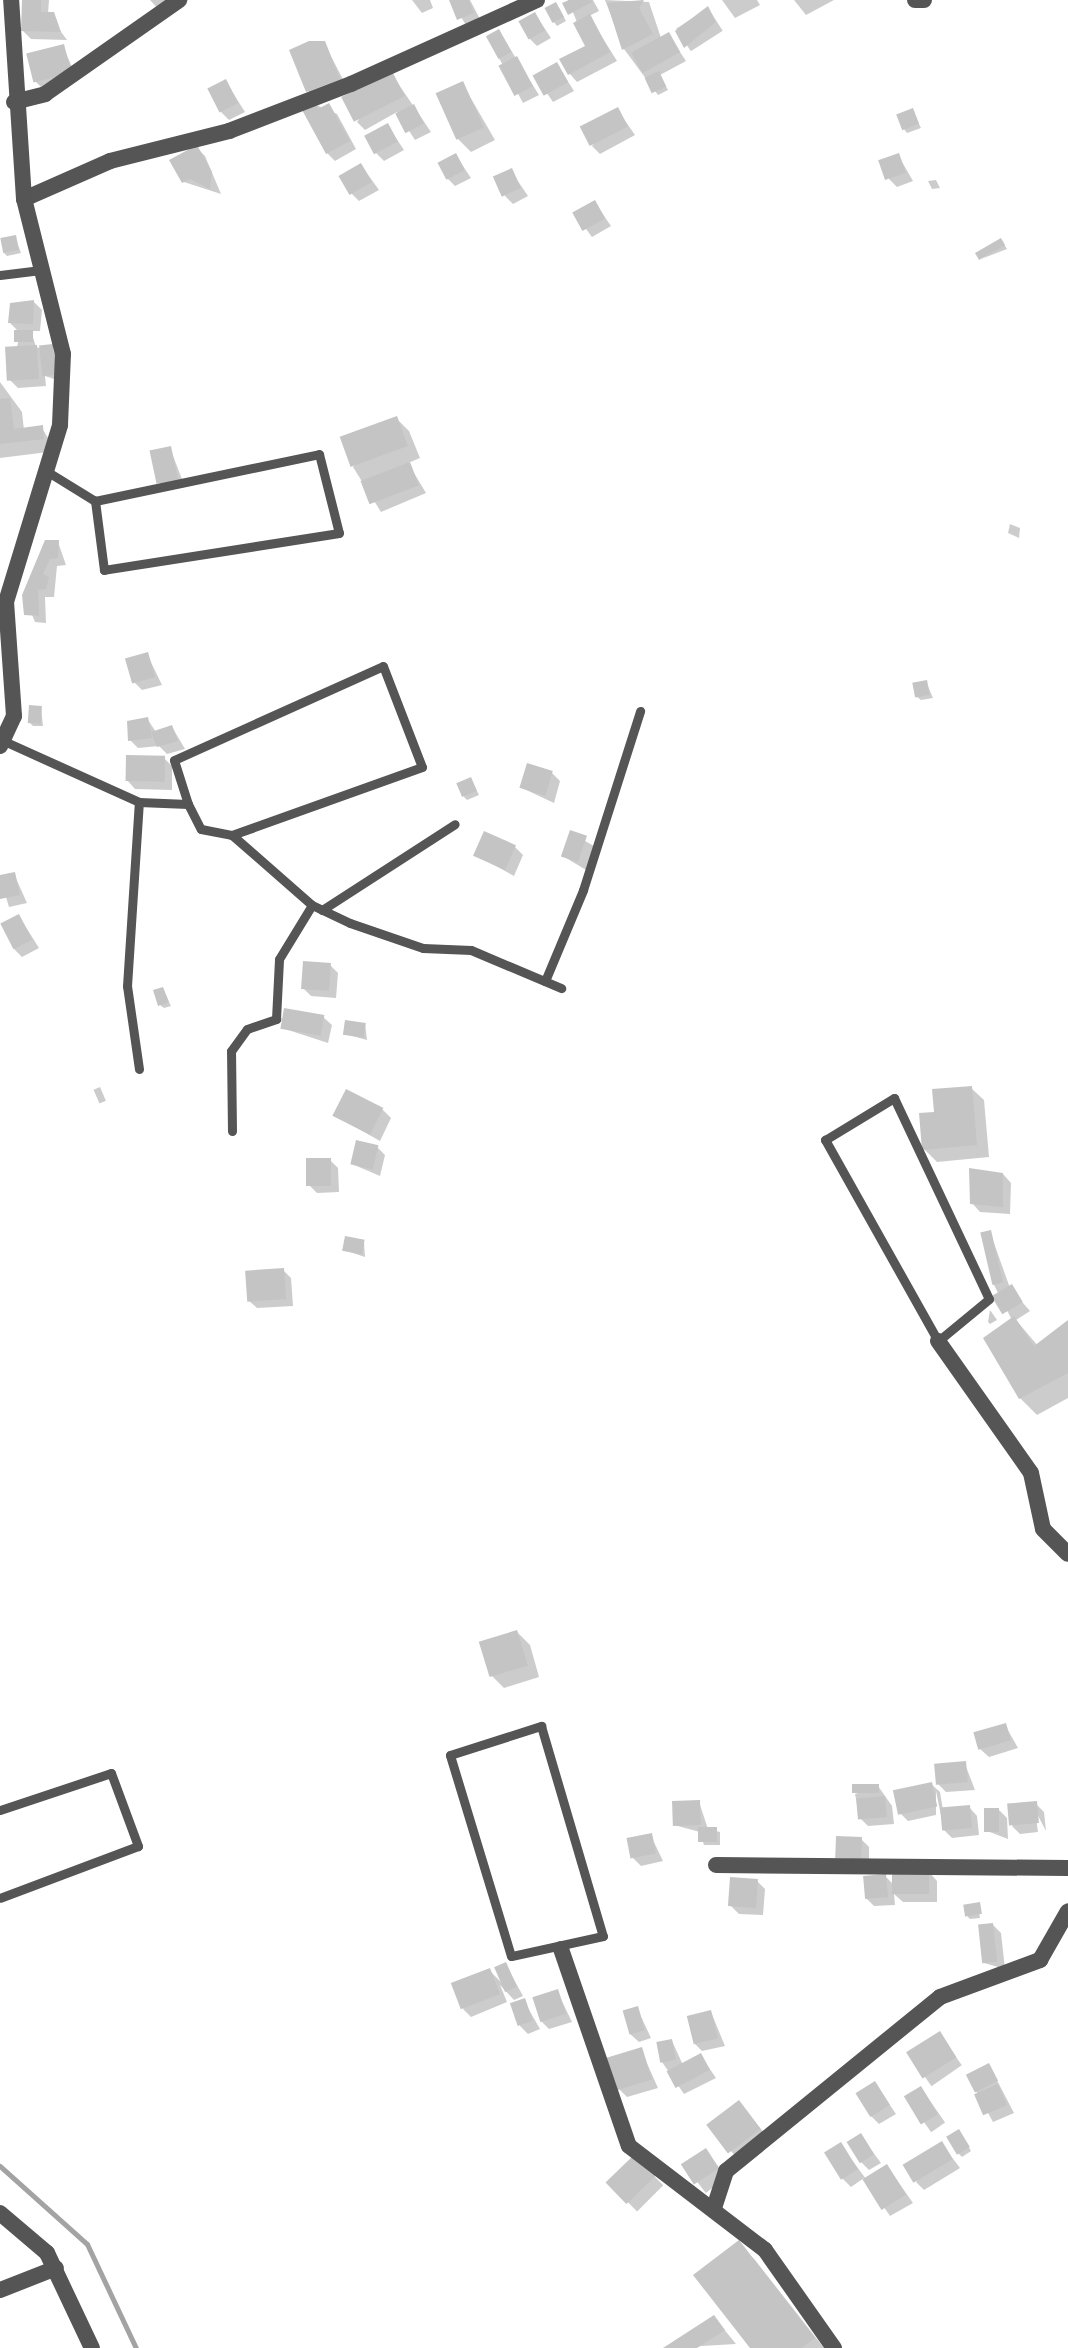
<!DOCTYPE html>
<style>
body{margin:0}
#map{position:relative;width:1068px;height:2348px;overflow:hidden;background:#fff;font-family:"Space Grotesk",sans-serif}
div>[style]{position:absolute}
.shadow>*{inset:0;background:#0003;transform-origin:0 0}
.stream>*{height:5px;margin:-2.5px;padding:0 2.5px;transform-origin:2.5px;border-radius:2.5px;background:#a3a3a3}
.building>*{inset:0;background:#c4c4c4;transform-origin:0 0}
.service>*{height:9px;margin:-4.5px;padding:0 4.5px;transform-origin:4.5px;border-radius:4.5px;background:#555}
.minor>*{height:16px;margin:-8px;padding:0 8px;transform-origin:8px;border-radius:8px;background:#555}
span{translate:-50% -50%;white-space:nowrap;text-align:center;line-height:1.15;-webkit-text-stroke:7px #fff;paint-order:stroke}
</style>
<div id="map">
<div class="shadow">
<div style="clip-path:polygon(24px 0,49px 0,48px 14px,67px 40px,31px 39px,23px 31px)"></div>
<div style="clip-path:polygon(150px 0,178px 0,160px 11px)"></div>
<div style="clip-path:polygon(412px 0,430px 0,433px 8px,422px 13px)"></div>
<div style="clip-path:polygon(451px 0,470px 0,481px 21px,467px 27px)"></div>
<div style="clip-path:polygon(568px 0,593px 0,599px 11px,589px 16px,617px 61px,577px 82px,569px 73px,587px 47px)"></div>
<div style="clip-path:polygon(605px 0,649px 2px,661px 38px,668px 34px,686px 61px,660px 75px,668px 90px,658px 95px,624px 49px)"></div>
<div style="clip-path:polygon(722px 0,757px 0,760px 5px,735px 18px)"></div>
<div style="clip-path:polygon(794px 0,834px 0,806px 15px)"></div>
<div style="clip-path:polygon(559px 8px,566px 21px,557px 26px,554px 22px)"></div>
<div style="left:708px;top:8px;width:27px;height:38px;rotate:57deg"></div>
<div style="clip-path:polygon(535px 14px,551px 38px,537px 46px,529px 38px)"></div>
<div style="clip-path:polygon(499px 31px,539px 95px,523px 103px,499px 58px)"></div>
<div style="clip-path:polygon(324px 43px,347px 87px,316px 99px,308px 91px)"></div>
<div style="clip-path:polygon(63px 46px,78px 81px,43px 89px,35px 81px)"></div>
<div style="clip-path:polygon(557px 64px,574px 91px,553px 102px,535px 76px)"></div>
<div style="clip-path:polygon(391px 73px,431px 132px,415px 140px,397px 112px,365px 130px,357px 122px)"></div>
<div style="clip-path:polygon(226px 82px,245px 112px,229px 120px,221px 112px)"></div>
<div style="clip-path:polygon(462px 83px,495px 140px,471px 152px,458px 139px)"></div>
<div style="clip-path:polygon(314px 104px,337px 114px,356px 149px,335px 161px,327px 153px)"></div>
<div style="clip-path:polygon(617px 109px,635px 135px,600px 154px,592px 146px)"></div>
<div style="clip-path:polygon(912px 110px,921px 128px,907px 133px,904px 129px)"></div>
<div style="clip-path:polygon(388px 126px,404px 150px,384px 161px,376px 153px)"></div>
<div style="clip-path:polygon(197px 148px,205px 156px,221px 194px,184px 182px)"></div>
<div style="clip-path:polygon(898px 155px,913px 181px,897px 187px,889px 179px)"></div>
<div style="clip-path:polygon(456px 156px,471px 178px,455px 186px,447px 178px)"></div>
<div style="clip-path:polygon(361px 165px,379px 190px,359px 201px,351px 193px)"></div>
<div style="clip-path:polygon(511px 171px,528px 196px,513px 204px,505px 196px)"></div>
<div style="clip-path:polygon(936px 180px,940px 188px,932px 189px,928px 181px)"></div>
<div style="clip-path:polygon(595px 203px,611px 226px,592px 237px,575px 214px)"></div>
<div style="clip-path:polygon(15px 237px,21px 253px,7px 256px,3px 252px)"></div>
<div style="clip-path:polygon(1004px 244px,1007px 249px,981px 259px)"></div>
<div style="clip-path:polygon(34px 302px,42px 310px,40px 331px,31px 331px,36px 347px,60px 354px,63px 382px,45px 376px,46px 386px,18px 388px,10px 380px,20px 333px,10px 323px)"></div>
<div style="clip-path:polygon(0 382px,22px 412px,24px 430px,42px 428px,56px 451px,0 458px)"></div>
<div style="clip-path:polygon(396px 418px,409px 431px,420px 458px,408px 463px,426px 493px,381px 512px,353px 467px)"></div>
<div style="clip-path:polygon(170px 448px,185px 487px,167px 490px,159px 482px)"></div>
<div style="clip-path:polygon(1010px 524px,1020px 528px,1019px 538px,1008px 533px)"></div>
<div style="clip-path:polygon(58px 542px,66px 565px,57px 566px,54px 597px,45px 597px,46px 623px,35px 622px,24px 595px)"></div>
<div style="clip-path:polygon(147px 654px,162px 685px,142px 690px,134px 682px)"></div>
<div style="clip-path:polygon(926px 682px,933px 698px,921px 700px,917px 697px)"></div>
<div style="clip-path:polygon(41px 708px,43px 726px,33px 726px,29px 722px)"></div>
<div style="clip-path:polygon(148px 720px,156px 732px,172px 727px,185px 749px,167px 754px,159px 746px,138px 748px,130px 740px)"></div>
<div style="clip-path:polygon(164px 758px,172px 766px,172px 790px,135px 789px,127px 780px)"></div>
<div style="clip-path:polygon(552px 773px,560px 781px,554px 803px,522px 788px)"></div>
<div style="clip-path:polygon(471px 779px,479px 795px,467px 800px,464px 797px)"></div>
<div style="clip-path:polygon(571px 833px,594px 846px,586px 870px,563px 856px)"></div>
<div style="clip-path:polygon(514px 846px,523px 855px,514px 876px,476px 855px)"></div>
<div style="clip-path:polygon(14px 874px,27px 903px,9px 907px,0 877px)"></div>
<div style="clip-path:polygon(19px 916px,39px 948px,22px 957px,14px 949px)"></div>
<div style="clip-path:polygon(330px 965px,338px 973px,336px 998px,311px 996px,303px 988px)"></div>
<div style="clip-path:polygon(162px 989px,171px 1006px,164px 1008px,160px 1005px)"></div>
<div style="clip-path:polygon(323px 1017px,332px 1025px,328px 1043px,282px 1028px)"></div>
<div style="clip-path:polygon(365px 1024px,367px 1040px,345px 1034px)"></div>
<div style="left:100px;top:1087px;width:15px;height:7px;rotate:67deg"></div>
<div style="clip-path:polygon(971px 1088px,984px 1100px,989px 1157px,937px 1162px,924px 1149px,937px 1114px)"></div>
<div style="clip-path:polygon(383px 1110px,391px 1118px,380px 1141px,336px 1116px)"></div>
<div style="clip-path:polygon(377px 1147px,385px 1155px,380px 1176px,352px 1164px)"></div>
<div style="clip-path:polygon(330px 1160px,338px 1168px,339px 1192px,317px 1193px,309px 1185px)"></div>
<div style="clip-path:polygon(1003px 1174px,1011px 1183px,1010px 1214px,980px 1212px,972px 1203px)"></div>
<div style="clip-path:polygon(990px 1232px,1010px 1288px,1030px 1311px,1016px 1320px,1038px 1346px,1068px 1324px,1068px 1398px,1037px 1415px,1020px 1398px,1012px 1320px,994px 1285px)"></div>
<div style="clip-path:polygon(364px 1242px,365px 1257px,344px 1250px)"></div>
<div style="clip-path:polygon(283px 1270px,291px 1278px,293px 1306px,257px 1308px,248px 1300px)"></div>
<div style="clip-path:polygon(990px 1310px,997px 1320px,990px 1324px,988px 1322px)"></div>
<div style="clip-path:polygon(517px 1632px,530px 1645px,539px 1677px,504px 1688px,491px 1675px)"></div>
<div style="clip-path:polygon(1005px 1725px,1018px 1748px,989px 1757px,980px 1749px)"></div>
<div style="clip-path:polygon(965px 1764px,975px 1790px,946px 1792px,938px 1784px)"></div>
<div style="clip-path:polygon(931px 1784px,940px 1792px,943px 1810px,969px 1807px,977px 1816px,979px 1835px,952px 1838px,944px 1830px,936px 1791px,936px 1815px,908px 1821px,900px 1813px)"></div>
<div style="clip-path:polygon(878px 1786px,892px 1806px,894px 1824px,868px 1826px,860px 1818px,855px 1794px)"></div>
<div style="clip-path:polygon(699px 1802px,708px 1829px,720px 1832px,720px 1845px,704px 1845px,700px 1832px,674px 1825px)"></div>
<div style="clip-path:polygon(1036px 1804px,1044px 1812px,1046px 1831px,1035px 1810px,1038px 1832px,1020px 1834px,1012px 1826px)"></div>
<div style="clip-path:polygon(999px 1810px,1007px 1818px,1008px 1839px,987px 1831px)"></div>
<div style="clip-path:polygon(651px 1836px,663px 1861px,641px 1866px,633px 1858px)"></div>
<div style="clip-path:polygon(861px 1839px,869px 1847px,869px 1866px,846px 1865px)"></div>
<div style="clip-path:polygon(929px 1872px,937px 1881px,937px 1902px,903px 1902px,894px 1894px,895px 1905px,874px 1906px,866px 1898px,885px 1876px,894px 1885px)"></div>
<div style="clip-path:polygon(757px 1881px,765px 1889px,763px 1915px,739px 1914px,731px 1906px)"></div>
<div style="clip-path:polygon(978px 1906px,980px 1918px,970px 1919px,967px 1916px)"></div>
<div style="clip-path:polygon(993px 1925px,1001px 1933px,1005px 1969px,984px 1963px)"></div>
<div style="clip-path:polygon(506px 1965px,523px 1996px,514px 2000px,500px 1985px,507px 2002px,471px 2017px,463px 2009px,489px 1970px,503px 1984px)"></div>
<div style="clip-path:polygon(557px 1991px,572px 2022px,549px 2029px,541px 2021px)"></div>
<div style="clip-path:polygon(524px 2001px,540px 2029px,528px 2034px,520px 2026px)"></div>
<div style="clip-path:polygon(637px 2008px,651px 2038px,639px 2042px,630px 2034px)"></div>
<div style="clip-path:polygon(711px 2012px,725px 2046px,702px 2051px,694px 2043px)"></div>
<div style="left:940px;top:2034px;width:38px;height:37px;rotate:55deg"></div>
<div style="clip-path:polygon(672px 2041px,683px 2065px,701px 2056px,716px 2078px,684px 2094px,662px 2062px)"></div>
<div style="clip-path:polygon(641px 2050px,658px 2088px,627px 2097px,619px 2089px)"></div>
<div style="clip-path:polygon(989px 2065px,1014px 2113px,993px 2122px,976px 2091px)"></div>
<div style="clip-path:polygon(875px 2083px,896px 2114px,879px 2124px,871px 2116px)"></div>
<div style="left:921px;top:2088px;width:42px;height:17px;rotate:55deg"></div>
<div style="left:739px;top:2103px;width:52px;height:37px;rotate:50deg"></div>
<div style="clip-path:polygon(860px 2135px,881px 2163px,869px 2170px,861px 2162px)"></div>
<div style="clip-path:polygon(962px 2135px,971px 2151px,962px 2157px,958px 2153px)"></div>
<div style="clip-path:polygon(941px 2143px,960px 2168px,924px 2190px,916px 2182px)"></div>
<div style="clip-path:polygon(840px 2144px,866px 2179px,887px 2166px,913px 2203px,890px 2216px,864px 2178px,851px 2187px,843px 2179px)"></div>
<div style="left:706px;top:2151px;width:33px;height:26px;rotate:52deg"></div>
<div style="left:635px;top:2157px;width:40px;height:37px;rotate:45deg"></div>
<div style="clip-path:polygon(738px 2243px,755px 2260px,824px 2348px,752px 2348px)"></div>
<div style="clip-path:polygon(714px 2317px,736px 2344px,667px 2348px)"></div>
</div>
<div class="stream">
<div style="left:0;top:2166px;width:117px;rotate:41.9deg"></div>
<div style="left:87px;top:2244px;width:115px;rotate:64.8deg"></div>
</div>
<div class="building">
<div style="clip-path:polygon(22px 0,41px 0,41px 12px,54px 12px,61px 32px,21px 31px)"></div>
<div style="clip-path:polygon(449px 0,469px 0,474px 13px,457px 20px)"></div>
<div style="clip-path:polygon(569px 0,591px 0,592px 2px,568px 15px,562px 3px)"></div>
<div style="clip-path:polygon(644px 0,639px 8px,653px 34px,622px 50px,607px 3px)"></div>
<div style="left:556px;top:2px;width:17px;height:13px;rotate:62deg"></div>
<div style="clip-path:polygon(708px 6px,716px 22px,684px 48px,675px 31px)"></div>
<div style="left:535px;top:12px;width:21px;height:19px;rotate:61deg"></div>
<div style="clip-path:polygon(590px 14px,610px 52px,568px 75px,559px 59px,585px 46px,573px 23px)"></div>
<div style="left:499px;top:29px;width:26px;height:15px;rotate:61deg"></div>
<div style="left:669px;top:32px;width:23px;height:43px;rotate:61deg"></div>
<div style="clip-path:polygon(309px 41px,325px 41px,340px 79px,306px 92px,289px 50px)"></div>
<div style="left:64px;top:44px;width:30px;height:39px;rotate:76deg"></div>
<div style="left:517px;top:56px;width:34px;height:21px;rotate:62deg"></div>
<div style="left:557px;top:62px;width:23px;height:28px;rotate:61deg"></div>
<div style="left:392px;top:71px;width:28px;height:57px;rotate:63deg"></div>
<div style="left:659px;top:71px;width:17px;height:16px;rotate:65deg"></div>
<div style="left:226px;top:79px;width:27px;height:21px;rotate:63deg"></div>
<div style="left:463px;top:81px;width:51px;height:30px;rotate:66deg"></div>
<div style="clip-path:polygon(314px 101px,318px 109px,329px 103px,350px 141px,326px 154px,301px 108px)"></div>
<div style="left:414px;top:104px;width:22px;height:21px;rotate:63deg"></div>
<div style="left:618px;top:107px;width:22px;height:43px;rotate:63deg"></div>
<div style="left:913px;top:108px;width:17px;height:18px;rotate:69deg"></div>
<div style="left:388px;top:123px;width:21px;height:27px;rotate:62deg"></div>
<div style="clip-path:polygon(197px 145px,212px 172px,210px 189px,190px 179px,182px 183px,169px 160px)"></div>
<div style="left:456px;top:153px;width:19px;height:21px;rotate:62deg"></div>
<div style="left:899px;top:153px;width:21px;height:22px;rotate:71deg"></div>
<div style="left:361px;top:163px;width:22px;height:26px;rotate:60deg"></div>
<div style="left:512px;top:168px;width:22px;height:21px;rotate:66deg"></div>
<div style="left:595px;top:200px;width:21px;height:26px;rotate:61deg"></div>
<div style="left:16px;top:235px;width:15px;height:16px;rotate:79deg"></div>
<div style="left:1001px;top:238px;width:8px;height:30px;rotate:60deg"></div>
<div style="clip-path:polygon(34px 300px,33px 324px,8px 323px,10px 303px)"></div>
<div style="left:33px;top:330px;width:12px;height:19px;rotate:90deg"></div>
<div style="left:53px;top:344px;width:31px;height:14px;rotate:84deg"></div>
<div style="left:37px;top:345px;width:34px;height:32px;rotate:87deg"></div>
<div style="clip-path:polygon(10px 398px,14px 429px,43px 425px,44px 439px,0 444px,0 399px)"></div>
<div style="left:397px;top:416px;width:32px;height:61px;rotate:70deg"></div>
<div style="left:171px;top:446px;width:34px;height:22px;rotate:78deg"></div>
<div style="left:410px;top:462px;width:25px;height:53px;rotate:69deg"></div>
<div style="clip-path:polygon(45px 540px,59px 540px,58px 558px,50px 559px,43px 574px,49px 577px,46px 589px,38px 590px,39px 616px,24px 615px,22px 595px)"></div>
<div style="left:148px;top:652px;width:26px;height:24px;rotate:74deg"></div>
<div style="left:927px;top:680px;width:15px;height:15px;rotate:79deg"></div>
<div style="left:29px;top:705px;width:13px;height:18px;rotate:4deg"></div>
<div style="clip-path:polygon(148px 717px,151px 732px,172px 725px,178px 741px,157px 747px,151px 732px,152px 738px,128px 741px,127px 721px)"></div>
<div style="left:126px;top:755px;width:39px;height:26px;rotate:1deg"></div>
<div style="left:527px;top:763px;width:27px;height:26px;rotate:17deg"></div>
<div style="left:471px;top:777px;width:15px;height:16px;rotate:67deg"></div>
<div style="left:570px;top:830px;width:18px;height:28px;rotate:19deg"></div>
<div style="left:484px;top:831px;width:35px;height:27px;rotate:24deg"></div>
<div style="clip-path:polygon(15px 872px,20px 895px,0 899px,0 875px)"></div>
<div style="left:19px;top:914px;width:29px;height:21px;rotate:63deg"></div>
<div style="left:303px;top:961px;width:28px;height:28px;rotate:4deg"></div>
<div style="clip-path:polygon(163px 987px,169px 1002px,158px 1006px,153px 990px)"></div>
<div style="left:284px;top:1008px;width:41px;height:21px;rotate:10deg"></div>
<div style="left:345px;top:1020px;width:21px;height:15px;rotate:8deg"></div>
<div style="clip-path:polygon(972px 1086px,977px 1145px,922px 1150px,919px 1113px,934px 1112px,932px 1089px)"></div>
<div style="left:346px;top:1089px;width:42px;height:30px;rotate:27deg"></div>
<div style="left:356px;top:1140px;width:23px;height:25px;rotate:13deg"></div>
<div style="left:306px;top:1158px;width:25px;height:28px"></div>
<div style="clip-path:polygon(969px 1168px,1003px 1173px,1003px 1207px,970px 1204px)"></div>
<div style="left:991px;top:1230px;width:54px;height:11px;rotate:77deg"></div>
<div style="left:345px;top:1236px;width:20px;height:15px;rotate:11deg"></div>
<div style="left:284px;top:1268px;width:31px;height:39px;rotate:86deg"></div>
<div style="left:1012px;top:1284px;width:21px;height:24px;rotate:59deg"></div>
<div style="clip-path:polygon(1014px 1316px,1034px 1346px,1068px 1320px,1068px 1373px,1019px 1399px,983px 1338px)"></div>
<div style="left:517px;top:1630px;width:37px;height:40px;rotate:73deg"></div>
<div style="left:1006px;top:1723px;width:18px;height:34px;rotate:74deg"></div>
<div style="left:966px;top:1761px;width:21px;height:32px;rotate:85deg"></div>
<div style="left:932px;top:1782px;width:25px;height:40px;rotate:78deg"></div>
<div style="left:879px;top:1784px;width:9px;height:27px;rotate:90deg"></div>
<div style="left:885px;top:1796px;width:21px;height:29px;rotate:85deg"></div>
<div style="left:700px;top:1800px;width:25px;height:28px;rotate:88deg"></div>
<div style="left:1037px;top:1801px;width:22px;height:30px;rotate:85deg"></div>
<div style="left:970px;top:1805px;width:23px;height:30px;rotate:85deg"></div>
<div style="left:984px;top:1808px;width:15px;height:24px"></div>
<div style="left:698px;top:1827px;width:19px;height:15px"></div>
<div style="left:652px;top:1833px;width:21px;height:26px;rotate:79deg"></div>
<div style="left:836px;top:1836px;width:26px;height:22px;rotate:2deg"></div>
<div style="left:892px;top:1870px;width:37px;height:24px"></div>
<div style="left:886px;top:1874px;width:23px;height:23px;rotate:85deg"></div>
<div style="left:730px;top:1877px;width:28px;height:29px;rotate:4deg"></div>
<div style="left:980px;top:1902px;width:12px;height:17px;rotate:81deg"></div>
<div style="left:993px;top:1923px;width:39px;height:15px;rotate:84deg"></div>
<div style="left:506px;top:1962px;width:27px;height:13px;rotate:66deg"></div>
<div style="left:490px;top:1968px;width:28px;height:42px;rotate:69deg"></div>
<div style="left:558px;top:1989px;width:26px;height:27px;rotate:72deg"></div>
<div style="left:525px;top:1998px;width:24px;height:16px;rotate:71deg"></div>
<div style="left:638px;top:2006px;width:25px;height:16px;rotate:74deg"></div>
<div style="left:711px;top:2010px;width:29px;height:25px;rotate:76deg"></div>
<div style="left:940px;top:2031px;width:31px;height:40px;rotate:58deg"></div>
<div style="left:672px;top:2039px;width:21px;height:16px;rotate:79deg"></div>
<div style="left:642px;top:2047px;width:34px;height:37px;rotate:73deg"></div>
<div style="left:701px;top:2053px;width:19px;height:39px;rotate:62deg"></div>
<div style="left:989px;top:2063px;width:20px;height:26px;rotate:63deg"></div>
<div style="left:875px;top:2081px;width:28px;height:23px;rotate:58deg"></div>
<div style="left:998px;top:2084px;width:23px;height:26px;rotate:67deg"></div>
<div style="left:921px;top:2086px;width:33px;height:20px;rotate:59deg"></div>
<div style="left:739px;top:2100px;width:36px;height:41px;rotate:53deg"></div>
<div style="left:959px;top:2129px;width:21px;height:15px;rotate:59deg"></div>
<div style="left:861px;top:2133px;width:25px;height:17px;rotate:58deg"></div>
<div style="left:942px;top:2141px;width:21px;height:46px;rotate:59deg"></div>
<div style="left:841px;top:2142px;width:32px;height:20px;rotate:58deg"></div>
<div style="left:706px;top:2148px;width:24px;height:30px;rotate:57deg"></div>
<div style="left:635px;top:2154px;width:30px;height:41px;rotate:46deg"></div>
<div style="left:887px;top:2164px;width:36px;height:29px;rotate:58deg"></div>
<div style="clip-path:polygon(739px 2240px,815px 2338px,802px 2348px,750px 2348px,693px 2275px)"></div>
<div style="clip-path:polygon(714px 2315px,725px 2330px,697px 2348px,663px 2348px)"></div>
</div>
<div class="service">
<div style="left:0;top:275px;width:41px;rotate:-7deg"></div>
<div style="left:48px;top:472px;width:55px;rotate:31.7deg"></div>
<div style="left:95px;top:501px;width:229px;rotate:-11.8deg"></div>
<div style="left:319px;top:454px;width:81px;rotate:75.8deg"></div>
<div style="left:339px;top:533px;width:238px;rotate:171.1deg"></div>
<div style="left:104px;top:570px;width:70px;rotate:-97.4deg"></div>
<div style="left:4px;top:741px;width:148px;rotate:24.3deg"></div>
<div style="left:139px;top:802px;width:49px;rotate:2.3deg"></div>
<div style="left:188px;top:804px;width:28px;rotate:63deg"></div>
<div style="left:201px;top:829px;width:32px;rotate:11deg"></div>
<div style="left:232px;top:835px;width:106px;rotate:41.2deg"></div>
<div style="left:312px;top:905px;width:42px;rotate:25.3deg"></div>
<div style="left:350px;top:923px;width:77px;rotate:18.9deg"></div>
<div style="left:423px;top:948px;width:48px;rotate:2.4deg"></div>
<div style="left:471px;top:950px;width:98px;rotate:22.9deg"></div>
<div style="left:188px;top:804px;width:46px;rotate:-107.7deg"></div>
<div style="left:174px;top:760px;width:229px;rotate:-24.2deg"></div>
<div style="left:383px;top:666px;width:108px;rotate:68.9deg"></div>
<div style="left:422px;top:767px;width:202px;rotate:160.3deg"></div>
<div style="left:322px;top:910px;width:158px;rotate:-32.9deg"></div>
<div style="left:545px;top:981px;width:99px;rotate:-67.3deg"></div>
<div style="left:583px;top:890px;width:188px;rotate:-72.3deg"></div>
<div style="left:139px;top:1069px;width:84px;rotate:-98.2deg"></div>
<div style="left:127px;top:986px;width:184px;rotate:-86.3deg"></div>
<div style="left:894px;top:1098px;width:222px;rotate:64.7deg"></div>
<div style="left:989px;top:1299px;width:66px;rotate:140.5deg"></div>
<div style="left:938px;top:1341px;width:231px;rotate:-119.3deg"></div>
<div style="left:825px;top:1140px;width:81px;rotate:-31.3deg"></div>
<div style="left:232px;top:1131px;width:80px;rotate:-90.7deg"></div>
<div style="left:231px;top:1051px;width:27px;rotate:-54deg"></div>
<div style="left:247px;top:1029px;width:31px;rotate:-19deg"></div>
<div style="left:276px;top:1019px;width:60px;rotate:-87.1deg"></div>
<div style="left:279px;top:959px;width:63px;rotate:-58.6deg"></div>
<div style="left:541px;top:1726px;width:219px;rotate:73.6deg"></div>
<div style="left:603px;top:1936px;width:94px;rotate:167.7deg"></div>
<div style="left:511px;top:1956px;width:210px;rotate:-106.9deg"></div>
<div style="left:450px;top:1755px;width:96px;rotate:-17.7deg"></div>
<div style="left:0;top:1810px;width:117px;rotate:-18.4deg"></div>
<div style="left:111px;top:1773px;width:78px;rotate:69.7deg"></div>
<div style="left:138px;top:1846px;width:147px;rotate:159.4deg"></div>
</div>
<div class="minor">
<div style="left:915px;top:0;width:9px"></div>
<div style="left:14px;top:102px;width:32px;rotate:-14deg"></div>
<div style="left:45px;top:94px;width:164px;rotate:-35deg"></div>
<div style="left:24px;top:199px;width:94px;rotate:-23.8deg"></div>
<div style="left:110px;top:161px;width:123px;rotate:-14.1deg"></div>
<div style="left:229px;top:131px;width:131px;rotate:-21.1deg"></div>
<div style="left:351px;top:84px;width:204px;rotate:-24.3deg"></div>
<div style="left:0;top:746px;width:33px;rotate:-65deg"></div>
<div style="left:14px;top:716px;width:114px;rotate:-94deg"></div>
<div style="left:6px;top:602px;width:185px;rotate:-73deg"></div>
<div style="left:60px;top:425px;width:71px;rotate:-87.6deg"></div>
<div style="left:63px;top:354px;width:160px;rotate:-104.1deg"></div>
<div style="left:24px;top:199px;width:199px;rotate:-93.7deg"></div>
<div style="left:938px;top:1341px;width:161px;rotate:54.8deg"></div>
<div style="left:1031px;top:1473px;width:57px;rotate:77.9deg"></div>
<div style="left:1043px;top:1529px;width:35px;rotate:45deg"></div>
<div style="left:716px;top:1865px;width:352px;rotate:0.5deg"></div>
<div style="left:561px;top:1949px;width:208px;rotate:71deg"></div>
<div style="left:629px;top:2146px;width:171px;rotate:37.4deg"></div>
<div style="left:765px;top:2250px;width:120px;rotate:54.9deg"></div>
<div style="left:714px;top:2208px;width:39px;rotate:-72deg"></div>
<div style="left:726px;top:2171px;width:276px;rotate:-39.1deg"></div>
<div style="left:940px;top:1997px;width:107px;rotate:-20.3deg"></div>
<div style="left:1040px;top:1960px;width:56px;rotate:-60.3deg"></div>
<div style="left:0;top:2213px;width:62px;rotate:40.4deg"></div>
<div style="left:47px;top:2253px;width:105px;rotate:64.7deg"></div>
<div style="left:0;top:2290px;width:60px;rotate:-21.4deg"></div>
</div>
</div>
